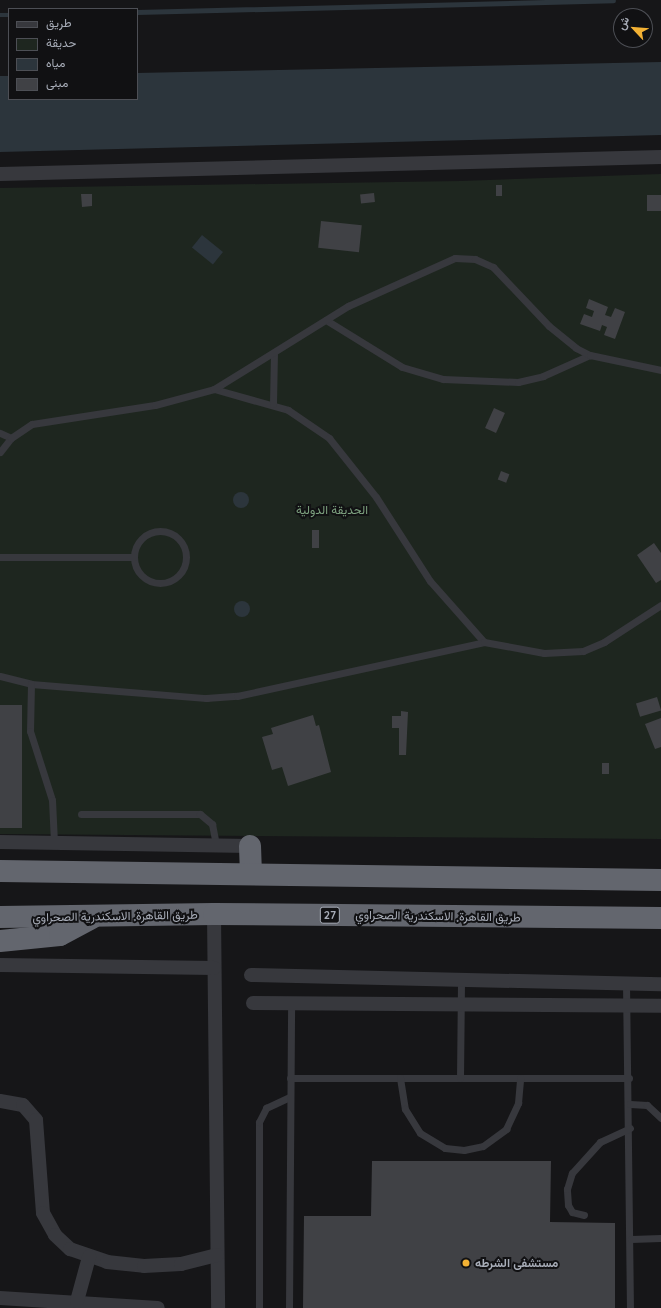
<!DOCTYPE html>
<meta charset="utf-8">
<style>
body{margin:0}
#map{position:relative;width:661px;height:1308px;overflow:hidden;background:#161618;font-family:Quicksand,Vazirmatn,sans-serif}
div>[style]{position:absolute}
.green>*{inset:0;background:#1e261f}
.water>*{inset:0;background:#2c353c;transform-origin:0 0}
.round{border-radius:50%}
.stream>*{height:4.5px;margin:-2.25px;padding:0 2.25px;transform-origin:2.25px;border-radius:2.25px;background:#2c353c}
.building>*{inset:0;background:#404145;transform-origin:0 0}
.service>*{height:7px;margin:-3.5px;padding:0 3.5px;transform-origin:3.5px;border-radius:3.5px;background:#37383d}
.service>.ring{margin:-3.5px;padding:0;box-sizing:content-box;background:none;border:7px solid #37383d;border-radius:50%}
.minor>*{height:14px;margin:-7px;padding:0 7px;transform-origin:7px;border-radius:7px;background:#37383d}
.motorway>*{height:22px;margin:-11px;padding:0 11px;transform-origin:11px;border-radius:11px;background:#63666e}
.dots>*{width:11px;height:11px;translate:-50% -50%;box-sizing:border-box;border:2px solid #111113;border-radius:50%}
span{translate:-50% -50%;white-space:nowrap;text-align:center;line-height:1.15;-webkit-text-stroke:4px #111113;paint-order:stroke}
.shield-label span{padding:1px 3px;background:#111113;border:1px solid;border-radius:3px;-webkit-text-stroke-width:0}
.shield-label{font-size:11px;color:#a8adb8;font-weight:700}
.park-label{font-size:12px;color:#7fa381}
.street-label{font-size:12px;color:#a8adb8}
.poi-label{font-size:12px;color:#a8adb8;font-weight:700}
.left{translate:0 -50%;text-align:left}
.legend{position:absolute;left:8px;top:8px;width:130px;height:92px;box-sizing:border-box;background:#111113;border:1px solid #4d4f55;margin:0;padding:5px 7px;list-style:none;font-size:12px;color:#a8adb8}
.legend li{display:flex;align-items:center;gap:8px;height:20px}
.legend b{width:20px;border:1px solid #4d4f55}
.north{position:absolute;left:613px;top:8px;width:40px;height:40px;box-sizing:border-box;background:#111113;border:1px solid #4d4f55;border-radius:50%;rotate:296deg;font-size:11px;font-weight:700;line-height:16px;text-align:center;color:#a8adb8}
.north::after{content:'';display:block;margin:auto;width:14px;height:18px;background:#f2b134;clip-path:polygon(50% 0,100% 100%,50% 72%,0 100%)}
</style>
<div id="map">
<div class="green">
<div style="clip-path:polygon(661px 174px,661px 839px,0 834px,0 188px,461px 181px)"></div>
</div>
<div class="water">
<div style="clip-path:polygon(661px 62px,661px 135px,0 152px,0 76px,9px 76px,9px 99px,137px 99px,137px 73px)"></div>
<div style="left:202px;top:235px;width:27px;height:16px;rotate:39deg"></div>
<div class="round" style="left:233px;top:492px;width:16px;height:16px"></div>
<div class="round" style="left:234px;top:601px;width:16px;height:16px"></div>
</div>
<div class="stream">
<div style="left:137px;top:12px;width:476px;rotate:-1.4deg"></div>
<div style="left:0;top:15px;width:9px"></div>
</div>
<div class="building">
<div style="left:496px;top:185px;width:6px;height:11px"></div>
<div style="left:374px;top:193px;width:9px;height:14px;rotate:84deg"></div>
<div style="clip-path:polygon(81px 194px,92px 194px,92px 206px,82px 207px)"></div>
<div style="left:647px;top:195px;width:14px;height:16px"></div>
<div style="left:321px;top:221px;width:41px;height:27px;rotate:6deg"></div>
<div style="clip-path:polygon(589px 299px,608px 307px,605px 315px,611px 317px,615px 308px,625px 312px,615px 339px,604px 335px,607px 327px,602px 325px,600px 331px,580px 324px,584px 314px,592px 317px,594px 311px,586px 308px)"></div>
<div style="left:494px;top:408px;width:12px;height:22px;rotate:24deg"></div>
<div style="left:501px;top:471px;width:9px;height:9px;rotate:21deg"></div>
<div style="left:312px;top:530px;width:7px;height:18px"></div>
<div style="clip-path:polygon(654px 543px,661px 553px,661px 580px,656px 583px,637px 555px)"></div>
<div style="left:657px;top:697px;width:14px;height:22px;rotate:73deg"></div>
<div style="left:0;top:705px;width:22px;height:123px"></div>
<div style="clip-path:polygon(401px 711px,408px 712px,406px 755px,399px 755px,399px 728px,392px 728px,392px 716px,401px 716px)"></div>
<div style="clip-path:polygon(313px 715px,316px 726px,319px 725px,331px 772px,288px 786px,282px 767px,272px 770px,262px 737px,273px 734px,271px 728px)"></div>
<div style="clip-path:polygon(661px 718px,661px 747px,655px 749px,645px 724px)"></div>
<div style="left:602px;top:763px;width:7px;height:11px"></div>
<div style="clip-path:polygon(372px 1161px,551px 1161px,550px 1222px,615px 1223px,615px 1308px,303px 1308px,304px 1216px,371px 1216px)"></div>
</div>
<div class="service">
<div style="left:326px;top:320px;width:89px;rotate:31.7deg"></div>
<div style="left:402px;top:367px;width:43px;rotate:16.3deg"></div>
<div style="left:443px;top:379px;width:75px;rotate:2.3deg"></div>
<div style="left:518px;top:382px;width:26px;rotate:-13deg"></div>
<div style="left:543px;top:376px;width:51px;rotate:-24.1deg"></div>
<div style="left:214px;top:389px;width:77px;rotate:15.8deg"></div>
<div style="left:288px;top:410px;width:50px;rotate:34.3deg"></div>
<div style="left:329px;top:438px;width:75px;rotate:51.5deg"></div>
<div style="left:376px;top:497px;width:100px;rotate:57.3deg"></div>
<div style="left:430px;top:581px;width:81px;rotate:48.5deg"></div>
<div style="left:273px;top:404px;width:50px;rotate:-88.9deg"></div>
<div style="left:0;top:433px;width:12px;rotate:24deg"></div>
<div style="left:0;top:452px;width:18px;rotate:-52deg"></div>
<div style="left:11px;top:438px;width:25px;rotate:-34deg"></div>
<div style="left:32px;top:424px;width:124px;rotate:-8.8deg"></div>
<div style="left:155px;top:405px;width:61px;rotate:-15.2deg"></div>
<div style="left:214px;top:389px;width:158px;rotate:-31.8deg"></div>
<div style="left:348px;top:306px;width:117px;rotate:-24.2deg"></div>
<div style="left:455px;top:258px;width:20px;rotate:3deg"></div>
<div style="left:475px;top:259px;width:20px;rotate:24deg"></div>
<div style="left:493px;top:267px;width:81px;rotate:46.5deg"></div>
<div style="left:549px;top:326px;width:35px;rotate:39deg"></div>
<div style="left:576px;top:348px;width:16px;rotate:27deg"></div>
<div style="left:590px;top:355px;width:73px;rotate:11.9deg"></div>
<div class="ring" style="left:134px;top:531px;width:45px;height:45px"></div>
<div style="left:0;top:557px;width:134px"></div>
<div style="left:0;top:676px;width:32px;rotate:14deg"></div>
<div style="left:31px;top:684px;width:176px;rotate:4.6deg"></div>
<div style="left:206px;top:698px;width:31px;rotate:-4deg"></div>
<div style="left:237px;top:696px;width:253px;rotate:-12.3deg"></div>
<div style="left:484px;top:642px;width:61px;rotate:10.4deg"></div>
<div style="left:544px;top:653px;width:39px;rotate:-3deg"></div>
<div style="left:583px;top:651px;width:23px;rotate:-23deg"></div>
<div style="left:604px;top:642px;width:68px;rotate:-33deg"></div>
<div style="left:31px;top:684px;width:47px;rotate:91.2deg"></div>
<div style="left:30px;top:731px;width:72px;rotate:72.3deg"></div>
<div style="left:52px;top:800px;width:42px;rotate:87.3deg"></div>
<div style="left:81px;top:814px;width:119px"></div>
<div style="left:200px;top:814px;width:16px;rotate:40deg"></div>
<div style="left:212px;top:824px;width:21px;rotate:79deg"></div>
<div style="left:626px;top:983px;width:325px;rotate:89.3deg"></div>
<div style="left:290px;top:1078px;width:339px"></div>
<div style="left:400px;top:1078px;width:31px;rotate:81deg"></div>
<div style="left:405px;top:1109px;width:28px;rotate:58deg"></div>
<div style="left:420px;top:1133px;width:29px;rotate:31deg"></div>
<div style="left:445px;top:1148px;width:19px;rotate:6deg"></div>
<div style="left:464px;top:1150px;width:19px;rotate:-12deg"></div>
<div style="left:483px;top:1146px;width:29px;rotate:-36deg"></div>
<div style="left:506px;top:1129px;width:29px;rotate:-65deg"></div>
<div style="left:518px;top:1103px;width:25px;rotate:-85deg"></div>
<div style="left:460px;top:1078px;width:98px;rotate:-89.4deg"></div>
<div style="left:630px;top:1104px;width:17px;rotate:3deg"></div>
<div style="left:647px;top:1105px;width:19px;rotate:43deg"></div>
<div style="left:584px;top:1215px;width:12px;rotate:-166deg"></div>
<div style="left:572px;top:1212px;width:8px;rotate:-120deg"></div>
<div style="left:568px;top:1205px;width:16px;rotate:-94deg"></div>
<div style="left:567px;top:1189px;width:17px;rotate:-73deg"></div>
<div style="left:572px;top:1173px;width:42px;rotate:-47.9deg"></div>
<div style="left:600px;top:1142px;width:33px;rotate:-25deg"></div>
<div style="left:631px;top:1239px;width:30px;rotate:-2deg"></div>
<div style="left:259px;top:1308px;width:186px;rotate:-90deg"></div>
<div style="left:259px;top:1122px;width:16px;rotate:-63deg"></div>
<div style="left:266px;top:1108px;width:26px;rotate:-25deg"></div>
<div style="left:289px;top:1308px;width:304px;rotate:-89.6deg"></div>
</div>
<div class="minor">
<div style="left:0;top:174px;width:661px;rotate:-1.47deg"></div>
<div style="left:0;top:842px;width:250px;rotate:0.9deg"></div>
<div style="left:214px;top:914px;width:394px;rotate:89.4deg"></div>
<div style="left:0;top:965px;width:214px;rotate:0.8deg"></div>
<div style="left:251px;top:975px;width:410px;rotate:1.3deg"></div>
<div style="left:253px;top:1003px;width:408px;rotate:0.4deg"></div>
<div style="left:0;top:1101px;width:23px;rotate:10deg"></div>
<div style="left:23px;top:1105px;width:20px;rotate:49deg"></div>
<div style="left:36px;top:1120px;width:93px;rotate:85.7deg"></div>
<div style="left:43px;top:1213px;width:25px;rotate:61deg"></div>
<div style="left:55px;top:1235px;width:21px;rotate:43deg"></div>
<div style="left:70px;top:1249px;width:39px;rotate:19deg"></div>
<div style="left:107px;top:1262px;width:37px;rotate:6deg"></div>
<div style="left:144px;top:1266px;width:37px;rotate:-3deg"></div>
<div style="left:181px;top:1264px;width:37px;rotate:-14deg"></div>
<div style="left:0;top:1298px;width:158px;rotate:3.6deg"></div>
<div style="left:77px;top:1301px;width:46px;rotate:-74.7deg"></div>
</div>
<div class="motorway">
<div style="left:250px;top:846px;width:27px;rotate:88deg"></div>
<div style="left:0;top:871px;width:661px;rotate:0.78deg"></div>
<div style="left:0;top:917px;width:214px;rotate:-0.8deg"></div>
<div style="left:214px;top:914px;width:447px;rotate:0.5deg"></div>
<div style="left:0;top:941px;width:60px;rotate:-5.7deg"></div>
<div style="left:60px;top:935px;width:36px;rotate:-28deg"></div>
</div>
<div class="dots">
<div style="left:466px;top:1263px;background:#f2b134"></div>
</div>
<div class="shield-label">
<span style="left:330px;top:915px">27</span>
</div>
<div class="park-label">
<span style="left:332px;top:510px">الحديقة الدولية</span>
</div>
<div class="street-label">
<span style="left:115px;top:916px;rotate:-1deg">طريق القاهرة, الاسكندرية الصحراوي</span>
<span style="left:438px;top:916px;rotate:1deg">طريق القاهرة, الاسكندرية الصحراوي</span>
</div>
<div class="poi-label">
<span class="left" style="left:475px;top:1263px">مستشفى الشرطه</span>
</div>
<ul class="legend">
<li><b style="height:5px;background:#37383d"></b>طريق</li>
<li><b style="height:11px;background:#1e261f"></b>حديقة</li>
<li><b style="height:11px;background:#2c353c"></b>مياه</li>
<li><b style="height:11px;background:#404145"></b>مبنى</li>
</ul>
<div class="north">ش</div>
</div>
